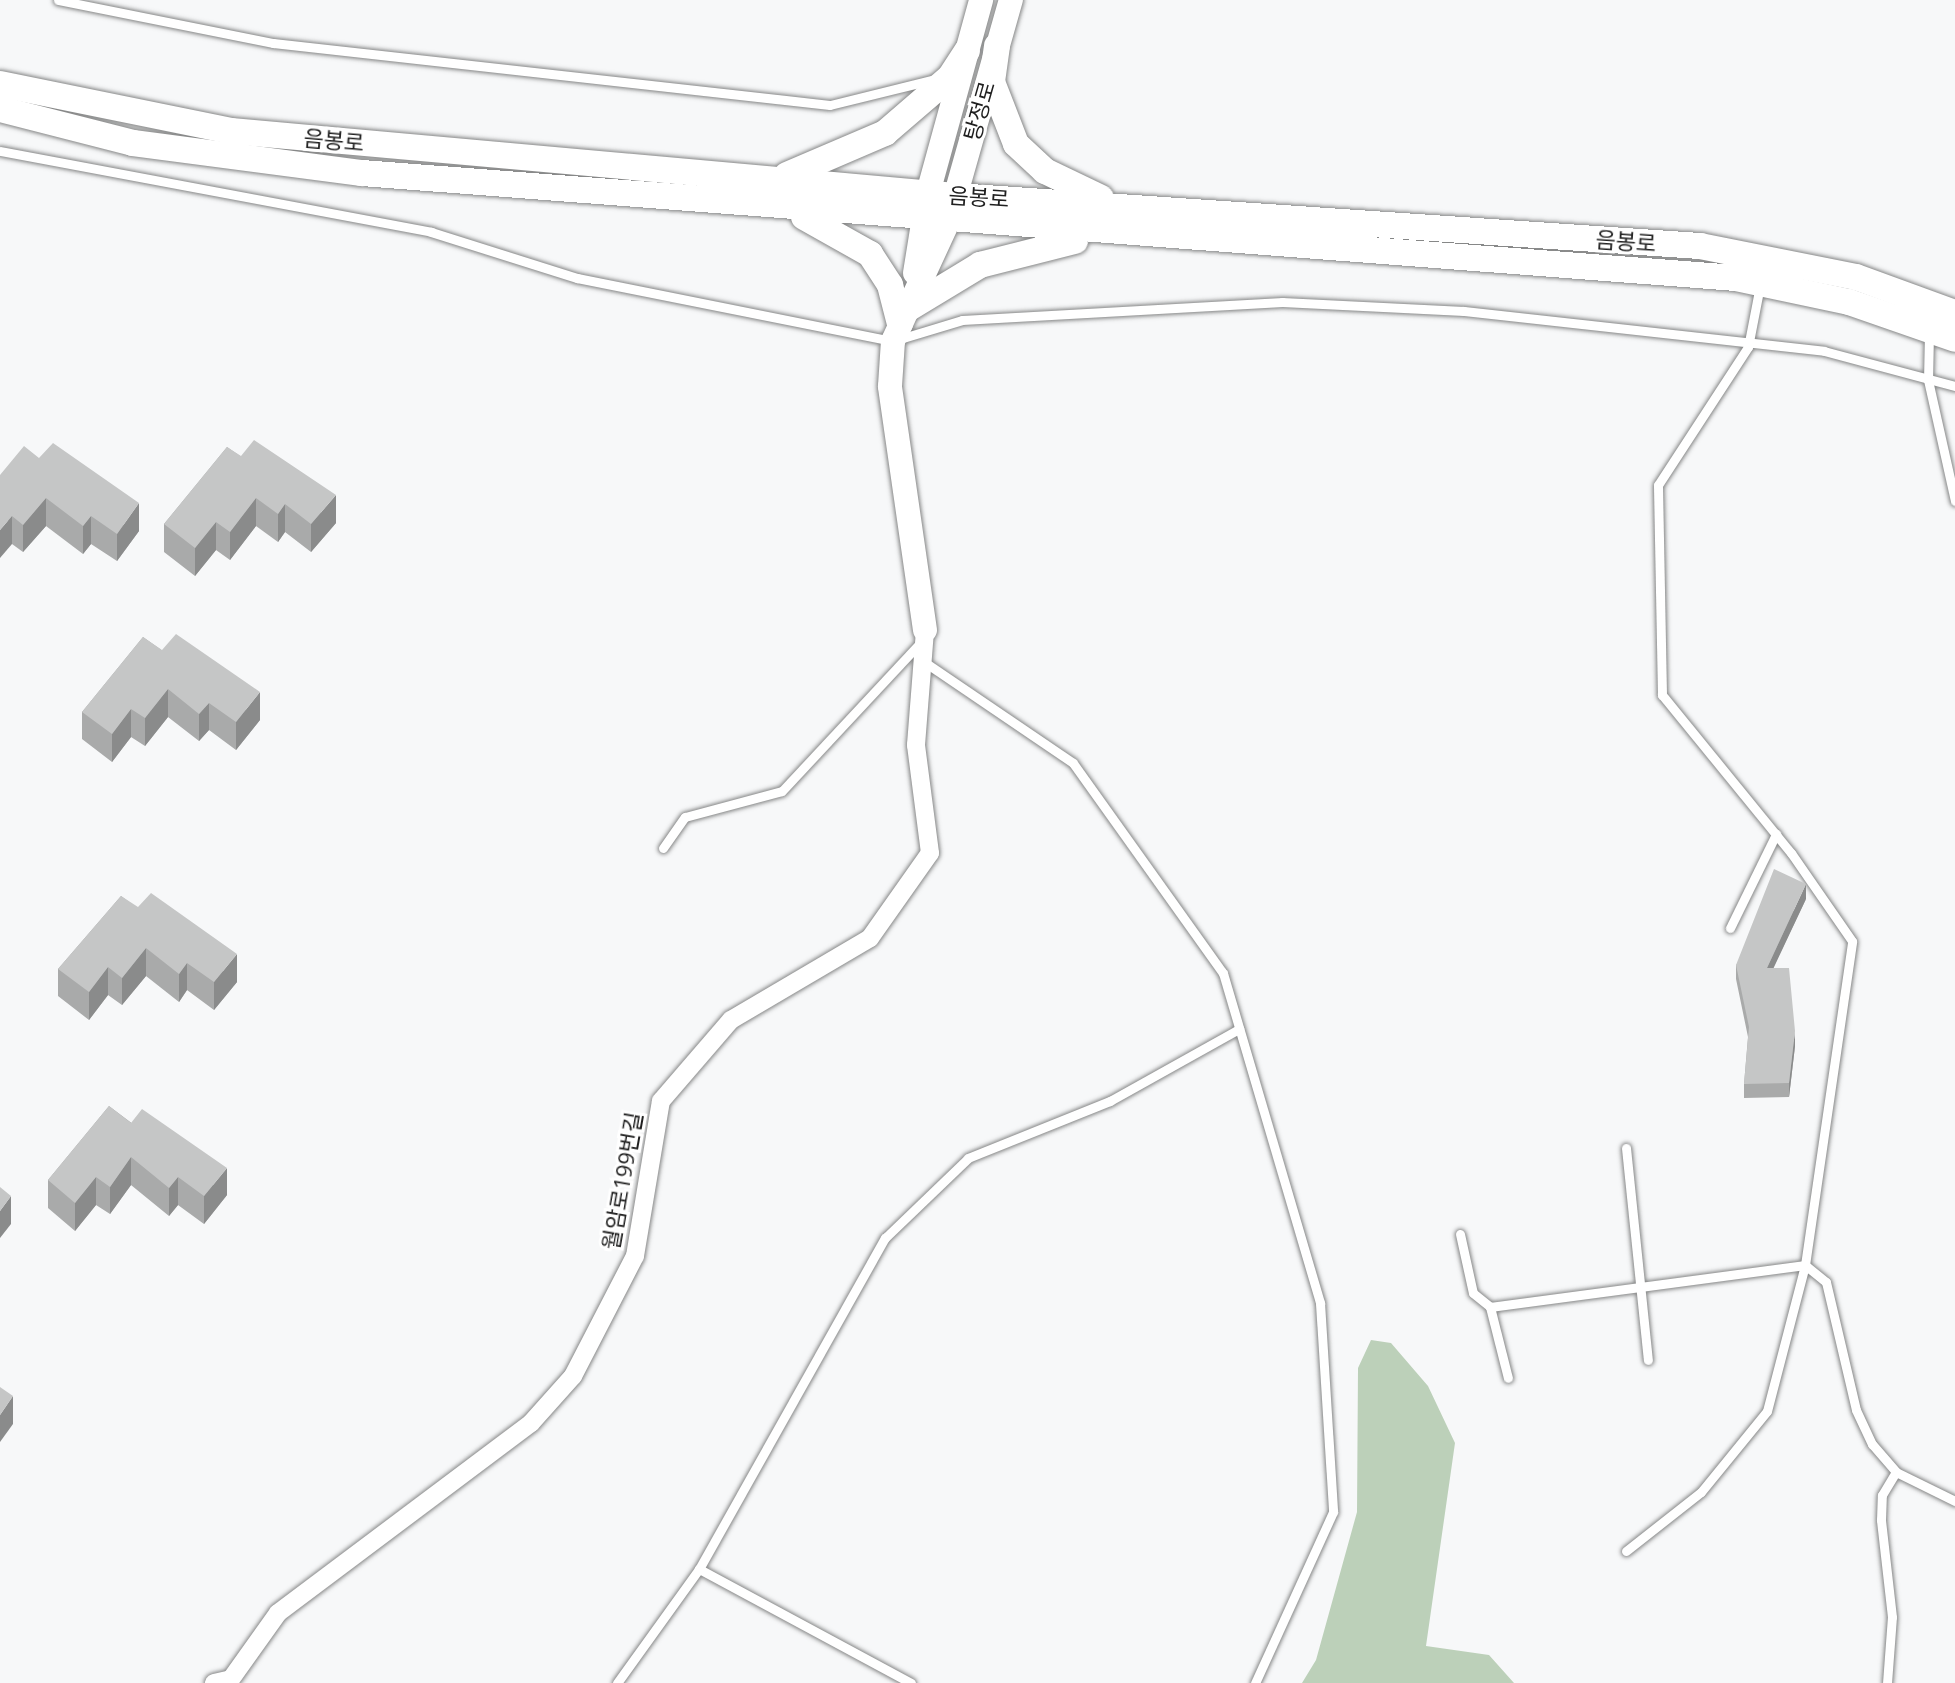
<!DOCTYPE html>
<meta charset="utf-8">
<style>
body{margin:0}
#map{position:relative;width:1955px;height:1683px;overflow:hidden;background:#f7f8f9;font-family:"Open Sans","Noto Sans KR",sans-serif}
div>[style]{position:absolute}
.green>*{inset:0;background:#bcd0b9}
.roads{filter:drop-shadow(0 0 2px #868787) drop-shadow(0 0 2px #868787)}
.service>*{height:9px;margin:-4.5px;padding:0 4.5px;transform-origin:4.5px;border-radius:4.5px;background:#fff}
.minor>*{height:18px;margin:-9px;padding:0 9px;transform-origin:9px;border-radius:9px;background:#fff}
.tertiary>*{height:24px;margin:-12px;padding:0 12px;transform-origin:12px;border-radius:12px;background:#fff}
.secondary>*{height:26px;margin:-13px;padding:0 13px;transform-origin:13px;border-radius:13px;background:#fff}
.wall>*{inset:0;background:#a9aaaa}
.shaded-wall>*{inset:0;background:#8a8b8b}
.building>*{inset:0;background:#c5c6c6}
span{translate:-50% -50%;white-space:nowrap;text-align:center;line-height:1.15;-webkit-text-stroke:6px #fff;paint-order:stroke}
.street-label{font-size:22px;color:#202020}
</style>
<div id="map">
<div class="green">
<div style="clip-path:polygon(1371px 1340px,1391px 1343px,1428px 1386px,1455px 1443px,1426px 1646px,1489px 1655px,1514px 1683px,1302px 1683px,1316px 1660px,1357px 1512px,1358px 1368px)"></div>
</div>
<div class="roads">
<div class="service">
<div style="left:58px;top:0;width:219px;rotate:11.3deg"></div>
<div style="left:273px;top:43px;width:560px;rotate:6.35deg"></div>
<div style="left:830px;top:105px;width:108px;rotate:-13.9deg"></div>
<div style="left:0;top:151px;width:439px;rotate:10.6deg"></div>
<div style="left:431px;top:232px;width:153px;rotate:17.5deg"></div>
<div style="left:577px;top:278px;width:322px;rotate:11.3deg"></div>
<div style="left:893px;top:341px;width:72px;rotate:-16.9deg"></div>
<div style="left:962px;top:320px;width:321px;rotate:-3.2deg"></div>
<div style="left:1282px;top:302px;width:182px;rotate:2.8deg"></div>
<div style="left:1464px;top:311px;width:362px;rotate:6.3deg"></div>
<div style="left:1824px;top:351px;width:136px;rotate:15deg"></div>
<div style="left:1929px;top:333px;width:47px;rotate:91.2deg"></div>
<div style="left:1928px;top:380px;width:124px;rotate:77.4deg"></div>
<div style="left:923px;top:661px;width:181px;rotate:34.2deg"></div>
<div style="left:1073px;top:763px;width:258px;rotate:54.5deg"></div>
<div style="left:1223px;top:973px;width:344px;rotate:73.6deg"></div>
<div style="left:1320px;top:1303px;width:209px;rotate:86.4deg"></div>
<div style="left:1333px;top:1512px;width:188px;rotate:114.5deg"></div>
<div style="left:663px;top:848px;width:38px;rotate:-55deg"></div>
<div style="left:685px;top:817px;width:100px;rotate:-15deg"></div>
<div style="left:782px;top:791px;width:205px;rotate:-47deg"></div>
<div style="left:1730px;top:928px;width:105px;rotate:-63.9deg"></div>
<div style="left:1626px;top:1148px;width:213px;rotate:84.1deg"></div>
<div style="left:1460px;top:1234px;width:60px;rotate:77.6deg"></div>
<div style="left:1473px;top:1293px;width:22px;rotate:39deg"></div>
<div style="left:1490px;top:1307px;width:318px;rotate:-7.6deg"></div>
<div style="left:1805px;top:1265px;width:327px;rotate:-81.7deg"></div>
<div style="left:1852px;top:941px;width:107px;rotate:-124.7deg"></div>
<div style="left:1791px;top:853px;width:204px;rotate:-129.2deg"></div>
<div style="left:1662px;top:695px;width:210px;rotate:-91.1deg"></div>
<div style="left:1658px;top:485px;width:165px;rotate:-56.9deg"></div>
<div style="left:1748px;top:347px;width:63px;rotate:-79deg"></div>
<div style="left:1490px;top:1307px;width:73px;rotate:75.8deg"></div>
<div style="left:1626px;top:1551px;width:95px;rotate:-38.2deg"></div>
<div style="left:1701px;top:1492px;width:104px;rotate:-50.8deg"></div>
<div style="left:1767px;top:1411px;width:151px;rotate:-75.4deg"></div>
<div style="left:1805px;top:1265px;width:27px;rotate:39deg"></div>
<div style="left:1826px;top:1282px;width:131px;rotate:76.8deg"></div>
<div style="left:1856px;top:1410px;width:38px;rotate:65deg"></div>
<div style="left:1872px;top:1444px;width:37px;rotate:49deg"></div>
<div style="left:1896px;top:1472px;width:66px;rotate:26.2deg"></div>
<div style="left:617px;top:1683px;width:140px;rotate:-54.3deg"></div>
<div style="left:911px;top:1683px;width:241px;rotate:-151.7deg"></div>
<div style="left:699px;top:1569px;width:380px;rotate:-60.7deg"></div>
<div style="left:885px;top:1238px;width:115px;rotate:-43.9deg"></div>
<div style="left:968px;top:1158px;width:153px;rotate:-21.9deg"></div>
<div style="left:1110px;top:1101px;width:148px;rotate:-29.2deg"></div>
<div style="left:1887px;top:1683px;width:66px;rotate:-85.7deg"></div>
<div style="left:1892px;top:1617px;width:98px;rotate:-96.5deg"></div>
<div style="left:1881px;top:1520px;width:25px;rotate:-88deg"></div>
<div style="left:1882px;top:1495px;width:27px;rotate:-59deg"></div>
</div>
<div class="minor">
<div style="left:214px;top:1683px;width:17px;rotate:-13deg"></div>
<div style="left:231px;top:1679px;width:81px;rotate:-54.5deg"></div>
<div style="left:278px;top:1613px;width:316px;rotate:-36.9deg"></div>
<div style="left:531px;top:1423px;width:63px;rotate:-48.2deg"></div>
<div style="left:573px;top:1376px;width:135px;rotate:-62.7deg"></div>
<div style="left:635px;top:1256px;width:157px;rotate:-80.5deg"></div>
<div style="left:661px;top:1101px;width:107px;rotate:-49.2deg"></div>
<div style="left:731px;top:1020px;width:161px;rotate:-30.5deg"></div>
<div style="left:870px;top:938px;width:104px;rotate:-54.8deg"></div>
<div style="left:930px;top:853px;width:109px;rotate:-97.4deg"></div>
<div style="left:916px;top:745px;width:115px;rotate:-85.5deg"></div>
</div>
<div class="tertiary">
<div style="left:915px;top:273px;width:81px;rotate:-80.8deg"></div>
<div style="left:928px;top:193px;width:200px;rotate:-74.6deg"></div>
<div style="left:925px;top:630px;width:246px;rotate:-98.2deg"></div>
<div style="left:890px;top:386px;width:45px;rotate:-86.2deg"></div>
<div style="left:893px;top:341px;width:131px;rotate:-65.2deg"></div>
<div style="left:948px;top:222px;width:231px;rotate:-74.2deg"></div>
</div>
<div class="secondary">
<div style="left:997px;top:46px;width:36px;rotate:98deg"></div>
<div style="left:992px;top:82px;width:66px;rotate:68.8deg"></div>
<div style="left:1016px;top:144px;width:40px;rotate:43deg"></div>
<div style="left:1045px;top:171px;width:62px;rotate:25.7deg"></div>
<div style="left:0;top:84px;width:236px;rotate:11.5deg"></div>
<div style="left:231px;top:131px;width:727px;rotate:5.13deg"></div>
<div style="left:955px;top:196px;width:747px;rotate:3.84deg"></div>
<div style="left:1700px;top:246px;width:159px;rotate:11.2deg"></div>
<div style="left:1856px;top:277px;width:105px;rotate:20deg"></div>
<div style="left:0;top:109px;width:137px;rotate:14.3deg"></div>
<div style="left:133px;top:143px;width:231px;rotate:7.5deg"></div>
<div style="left:362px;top:173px;width:1378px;rotate:4.37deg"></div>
<div style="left:1736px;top:278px;width:116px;rotate:12deg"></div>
<div style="left:1849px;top:302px;width:112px;rotate:19.2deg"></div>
<div style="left:787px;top:175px;width:107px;rotate:-23.2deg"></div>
<div style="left:885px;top:133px;width:86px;rotate:-40.7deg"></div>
<div style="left:950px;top:77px;width:31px;rotate:-57deg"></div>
<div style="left:804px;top:217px;width:76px;rotate:29.3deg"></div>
<div style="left:870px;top:254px;width:37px;rotate:57deg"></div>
<div style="left:890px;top:285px;width:40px;rotate:75.6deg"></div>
<div style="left:906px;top:310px;width:87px;rotate:-31.3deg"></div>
<div style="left:980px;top:265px;width:98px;rotate:-14.2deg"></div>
</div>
</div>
<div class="wall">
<div style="clip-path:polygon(227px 447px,336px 523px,311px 552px,285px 532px,278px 542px,256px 526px,230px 560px,216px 550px,195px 576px,164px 552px,164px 524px)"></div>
<div style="clip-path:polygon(0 475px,139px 531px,117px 561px,91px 544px,83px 554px,46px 526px,23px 552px,12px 544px)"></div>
<div style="clip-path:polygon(143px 637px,260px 720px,236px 750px,209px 730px,199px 741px,168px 717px,145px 746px,131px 737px,112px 762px,82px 739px,82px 712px)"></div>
<div style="clip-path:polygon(121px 896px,237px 982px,214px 1010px,187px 990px,179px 1002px,146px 976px,122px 1005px,108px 995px,89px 1020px,58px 996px,58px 969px)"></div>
<div style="clip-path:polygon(1806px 899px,1773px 968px,1795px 1046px,1789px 1097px,1744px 1098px,1744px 1084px,1748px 1037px,1736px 979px,1736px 965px)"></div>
<div style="clip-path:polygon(109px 1106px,227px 1195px,204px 1224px,178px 1205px,169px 1216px,131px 1185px,110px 1214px,96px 1205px,75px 1231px,48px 1208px,48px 1180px)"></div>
</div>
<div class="shaded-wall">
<div style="clip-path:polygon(336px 495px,336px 523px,311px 552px,311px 524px)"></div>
<div style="clip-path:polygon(46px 498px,46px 526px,23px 552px,23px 525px)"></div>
<div style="clip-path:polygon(256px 498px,256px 526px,230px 560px,230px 532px)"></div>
<div style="clip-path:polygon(139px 503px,139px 531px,117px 561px,117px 534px)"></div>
<div style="clip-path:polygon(285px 504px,285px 532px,278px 542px,278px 514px)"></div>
<div style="clip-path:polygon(12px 516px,12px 544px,0 558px,0 530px)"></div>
<div style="clip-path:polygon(91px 516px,91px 544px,83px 554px,83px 526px)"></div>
<div style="clip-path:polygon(216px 522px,216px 550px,195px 576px,195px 548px)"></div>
<div style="clip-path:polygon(168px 689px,168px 717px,145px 746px,145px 718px)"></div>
<div style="clip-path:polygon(260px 692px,260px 720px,236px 750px,236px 722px)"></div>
<div style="clip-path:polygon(209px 703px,209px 730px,199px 741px,199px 714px)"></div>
<div style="clip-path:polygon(131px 709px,131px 737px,112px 762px,112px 734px)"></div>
<div style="clip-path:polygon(1806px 884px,1806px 899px,1767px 982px,1767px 968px)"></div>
<div style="clip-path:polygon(146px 948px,146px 976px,122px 1005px,122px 978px)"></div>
<div style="clip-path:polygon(237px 954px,237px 982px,214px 1010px,214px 982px)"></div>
<div style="clip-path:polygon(187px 963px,187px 990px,179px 1002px,179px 974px)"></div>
<div style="clip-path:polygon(108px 967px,108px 995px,89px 1020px,89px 992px)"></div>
<div style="clip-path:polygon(1795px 1031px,1795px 1046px,1789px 1097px,1789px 1083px)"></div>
<div style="clip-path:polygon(131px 1157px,131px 1185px,110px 1214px,110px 1187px)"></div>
<div style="clip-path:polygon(227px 1168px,227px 1195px,204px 1224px,204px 1196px)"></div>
<div style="clip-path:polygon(96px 1177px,96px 1205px,75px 1231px,75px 1203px)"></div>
<div style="clip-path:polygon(178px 1177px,178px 1205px,169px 1216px,169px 1188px)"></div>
<div style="clip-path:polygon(11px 1196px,11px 1224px,0 1238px,0 1211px)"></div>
<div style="clip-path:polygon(13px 1396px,13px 1424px,0 1442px,0 1415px)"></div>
</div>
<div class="building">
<div style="clip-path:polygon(254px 440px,336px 495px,311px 524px,285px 504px,278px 514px,256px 498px,230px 532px,216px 522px,195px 548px,164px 524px,227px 447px,241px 456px)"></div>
<div style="clip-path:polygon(53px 443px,139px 503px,117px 534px,91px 516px,83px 526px,46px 498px,23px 525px,12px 516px,0 530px,0 475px,24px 446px,39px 458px)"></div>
<div style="clip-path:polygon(176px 634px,260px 692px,236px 722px,209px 703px,199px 714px,168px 689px,145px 718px,131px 709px,112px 734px,82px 712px,143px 637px,162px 650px)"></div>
<div style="clip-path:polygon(1774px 869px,1806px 884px,1767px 968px,1789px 968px,1795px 1031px,1789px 1083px,1744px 1084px,1749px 1027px,1736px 965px)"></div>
<div style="clip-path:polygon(151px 893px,237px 954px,214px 982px,187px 963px,179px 974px,146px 948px,122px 978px,108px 967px,89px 992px,58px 969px,121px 896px,138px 907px)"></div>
<div style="clip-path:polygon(109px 1106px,131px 1123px,142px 1109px,227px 1168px,204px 1196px,178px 1177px,169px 1188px,131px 1157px,110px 1187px,96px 1177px,75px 1203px,48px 1180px)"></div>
<div style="clip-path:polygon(0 1187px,11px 1196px,0 1211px)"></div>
<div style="clip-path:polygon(0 1387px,13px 1396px,0 1415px)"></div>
</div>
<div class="street-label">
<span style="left:979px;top:111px;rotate:-74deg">탕정로</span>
<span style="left:334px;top:140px;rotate:5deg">음봉로</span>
<span style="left:979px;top:197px;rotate:4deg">음봉로</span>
<span style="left:1626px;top:241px;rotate:4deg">음봉로</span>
<span style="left:622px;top:1181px;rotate:-80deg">월암로199번길</span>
</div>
</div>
